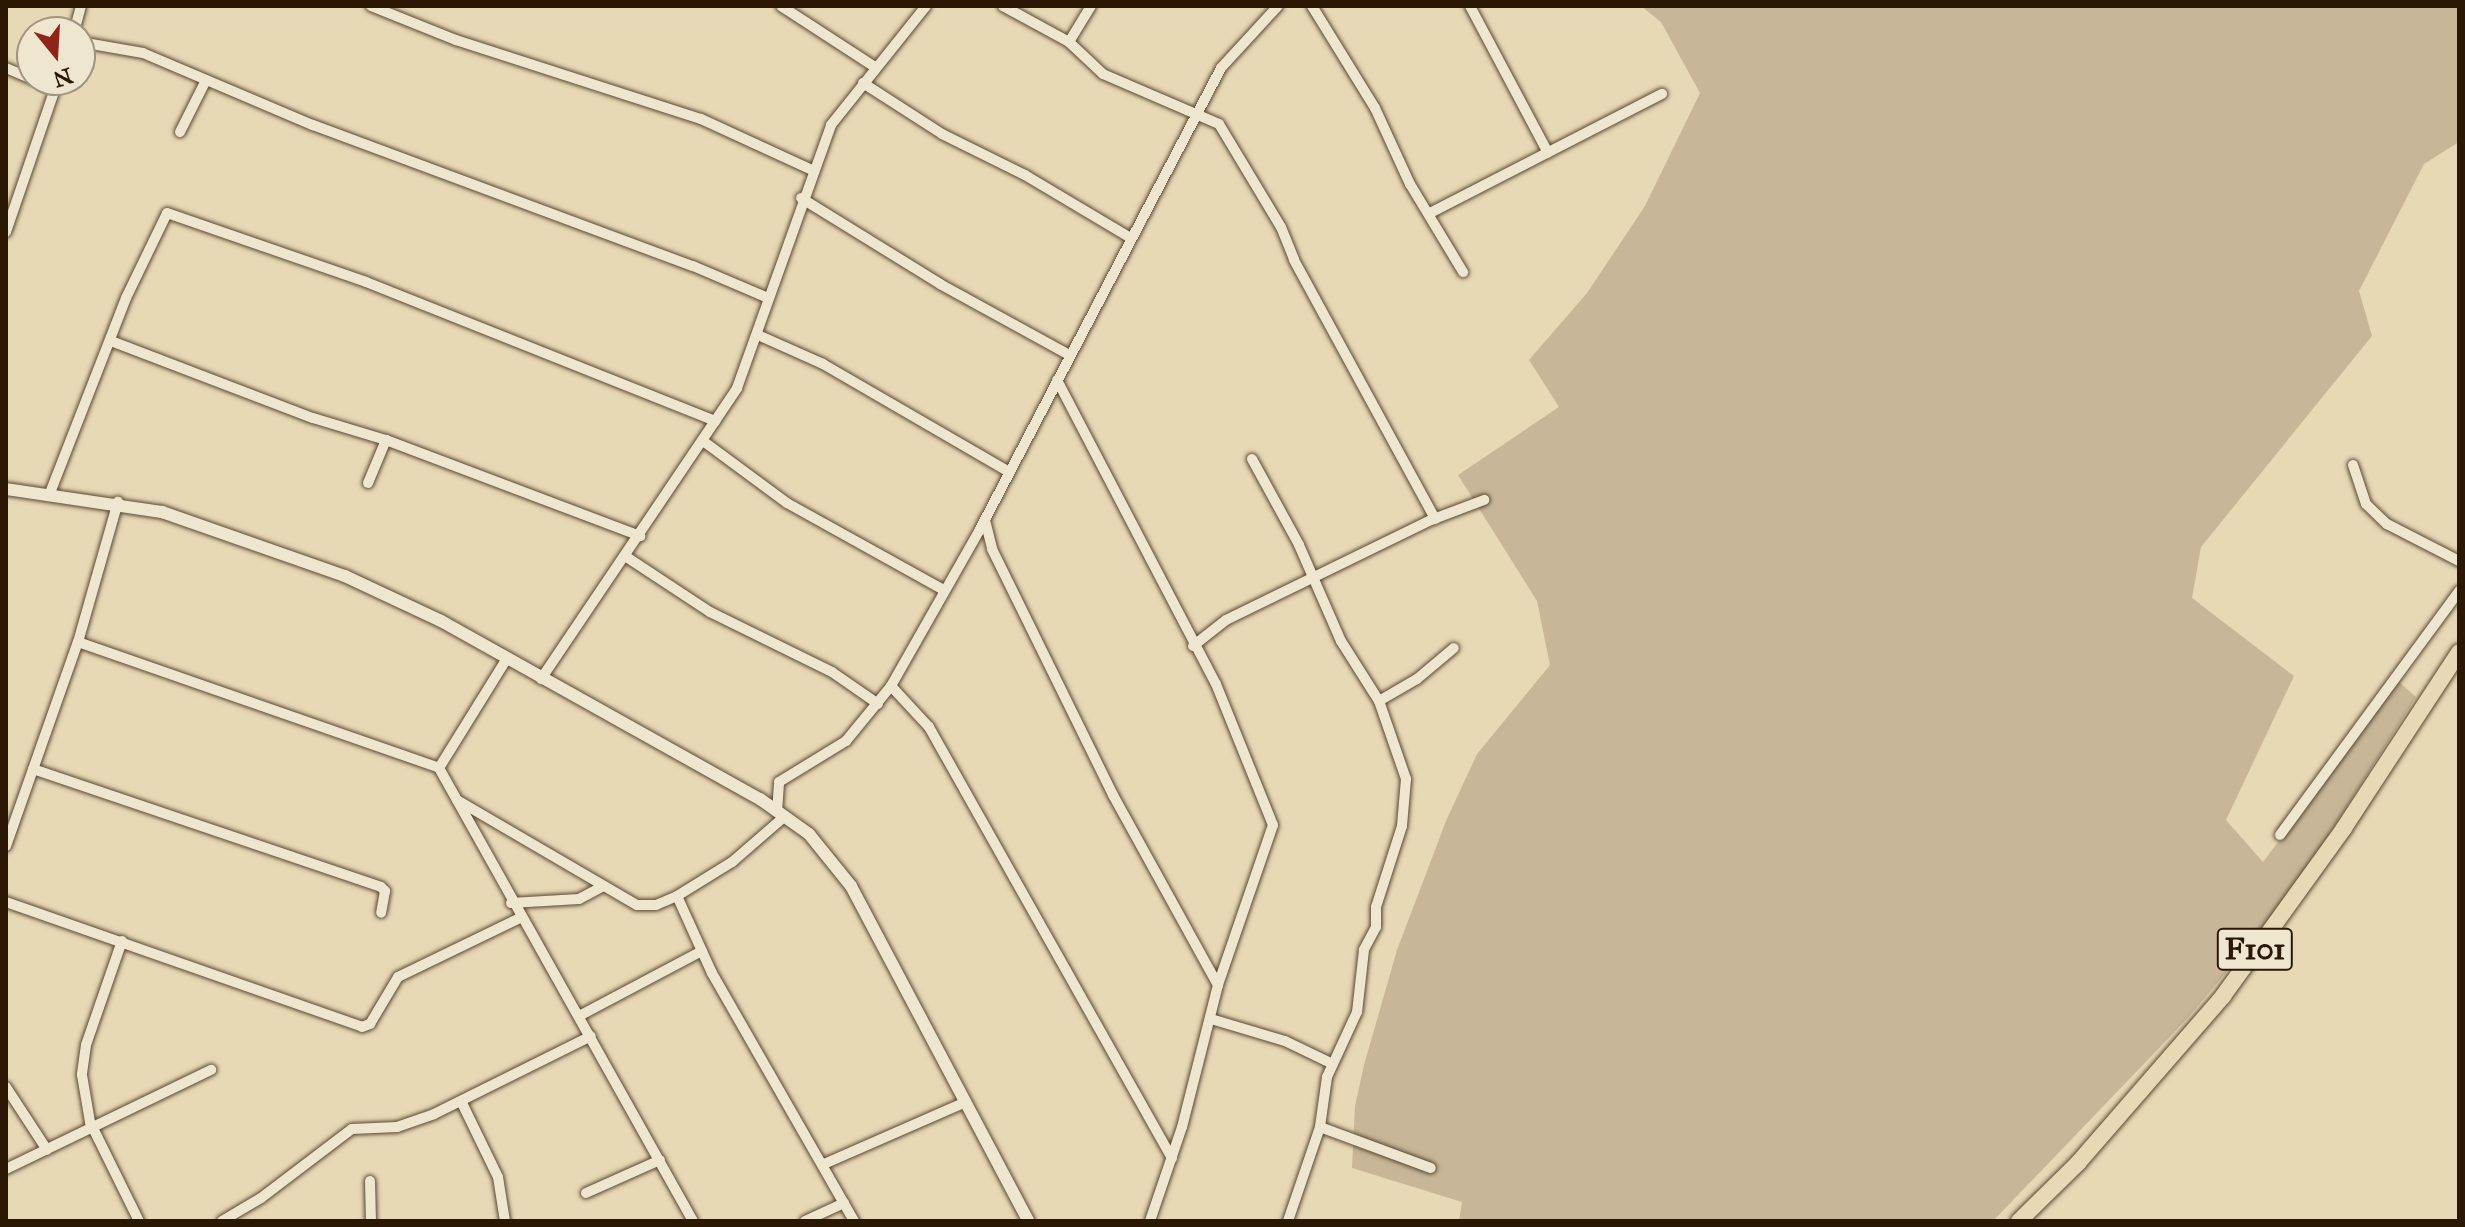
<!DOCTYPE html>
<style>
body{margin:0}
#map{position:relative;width:2465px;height:1227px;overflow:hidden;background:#e7d8b6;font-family:"IM FELL Great Primer",serif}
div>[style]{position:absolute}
.green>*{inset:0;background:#c7b798}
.roads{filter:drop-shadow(0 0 2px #594831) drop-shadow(0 0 2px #594831)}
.minor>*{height:10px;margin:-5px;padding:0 5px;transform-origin:5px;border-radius:5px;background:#efe6d0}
.tertiary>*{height:12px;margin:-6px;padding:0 6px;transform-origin:6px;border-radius:6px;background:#efe6d0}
.primary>*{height:16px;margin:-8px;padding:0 8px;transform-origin:8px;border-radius:8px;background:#e7d8b6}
span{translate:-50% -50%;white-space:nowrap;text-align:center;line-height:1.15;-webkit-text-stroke:6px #efe6d0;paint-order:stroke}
.shield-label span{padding:2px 6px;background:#efe6d0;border:2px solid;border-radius:6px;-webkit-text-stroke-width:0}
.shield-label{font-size:30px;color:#2a1805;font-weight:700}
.frame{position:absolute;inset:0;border:8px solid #2a1805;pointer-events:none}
.north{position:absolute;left:16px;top:16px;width:80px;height:80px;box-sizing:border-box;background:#efe6d0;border:2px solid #a0947f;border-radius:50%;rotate:162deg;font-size:22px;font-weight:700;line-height:32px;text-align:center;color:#2a1805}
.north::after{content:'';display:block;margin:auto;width:28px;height:36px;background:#8f2418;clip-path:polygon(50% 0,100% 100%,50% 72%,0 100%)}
</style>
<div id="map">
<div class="green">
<div style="clip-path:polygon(1641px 6px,2459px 6px,2459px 142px,2424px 164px,2359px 291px,2372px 336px,2201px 547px,2192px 598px,2294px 676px,2226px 820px,2263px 862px,2399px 682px,2416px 697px,2291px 895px,2187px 1019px,1993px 1221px,1459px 1221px,1462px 1202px,1352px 1168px,1355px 1106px,1364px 1065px,1397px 950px,1446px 821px,1477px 754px,1550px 665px,1537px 601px,1458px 475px,1559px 407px,1529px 360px,1587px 293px,1645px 206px,1700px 93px,1661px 22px)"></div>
</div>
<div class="roads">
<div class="minor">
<div style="left:371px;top:6px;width:92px;rotate:21.8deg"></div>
<div style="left:456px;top:40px;width:257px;rotate:17.9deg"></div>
<div style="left:701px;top:119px;width:122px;rotate:24.7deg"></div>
<div style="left:781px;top:6px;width:112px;rotate:33deg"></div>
<div style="left:1003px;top:6px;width:75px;rotate:28.6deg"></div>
<div style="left:1069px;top:42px;width:47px;rotate:43.3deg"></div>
<div style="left:1103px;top:74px;width:126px;rotate:23.3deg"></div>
<div style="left:1219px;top:124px;width:120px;rotate:59deg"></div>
<div style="left:1281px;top:227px;width:35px;rotate:68deg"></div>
<div style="left:1294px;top:260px;width:295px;rotate:61.4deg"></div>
<div style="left:1312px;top:6px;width:120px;rotate:58.3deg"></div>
<div style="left:1375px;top:108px;width:84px;rotate:65.3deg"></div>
<div style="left:1410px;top:184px;width:103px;rotate:58.9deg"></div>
<div style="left:1470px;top:6px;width:166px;rotate:62deg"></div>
<div style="left:74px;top:32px;width:27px;rotate:-75deg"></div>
<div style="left:80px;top:42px;width:64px;rotate:9.9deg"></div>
<div style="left:143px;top:53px;width:185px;rotate:23deg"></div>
<div style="left:313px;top:125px;width:405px;rotate:20.4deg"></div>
<div style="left:693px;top:266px;width:82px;rotate:23.1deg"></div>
<div style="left:1069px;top:42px;width:42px;rotate:-58.6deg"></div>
<div style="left:6px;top:68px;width:28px;rotate:23deg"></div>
<div style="left:36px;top:80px;width:19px;rotate:21deg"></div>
<div style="left:863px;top:83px;width:94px;rotate:32.8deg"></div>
<div style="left:942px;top:134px;width:93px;rotate:26.3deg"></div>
<div style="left:1025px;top:175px;width:121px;rotate:30.8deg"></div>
<div style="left:180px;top:132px;width:58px;rotate:-63.4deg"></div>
<div style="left:801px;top:198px;width:163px;rotate:31.7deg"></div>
<div style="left:940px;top:284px;width:147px;rotate:28.8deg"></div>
<div style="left:1430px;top:213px;width:261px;rotate:-27.2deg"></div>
<div style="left:6px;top:232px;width:161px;rotate:-71.1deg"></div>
<div style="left:758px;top:335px;width:71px;rotate:24deg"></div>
<div style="left:823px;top:364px;width:215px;rotate:30.1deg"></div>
<div style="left:111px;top:341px;width:216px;rotate:20.9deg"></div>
<div style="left:313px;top:418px;width:76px;rotate:16.8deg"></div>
<div style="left:1057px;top:380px;width:343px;rotate:62.4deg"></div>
<div style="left:1216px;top:684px;width:152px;rotate:68deg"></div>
<div style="left:1273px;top:825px;width:169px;rotate:109deg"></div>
<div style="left:1218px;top:985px;width:146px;rotate:104.2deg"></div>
<div style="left:1182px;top:1127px;width:99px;rotate:108.8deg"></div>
<div style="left:703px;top:441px;width:104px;rotate:36.4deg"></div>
<div style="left:787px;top:503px;width:179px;rotate:29deg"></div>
<div style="left:1252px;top:459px;width:98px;rotate:61.3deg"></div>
<div style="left:1299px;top:545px;width:105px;rotate:66.4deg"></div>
<div style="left:1341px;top:641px;width:71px;rotate:57.7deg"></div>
<div style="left:1379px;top:701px;width:83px;rotate:70.9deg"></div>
<div style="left:1406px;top:779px;width:47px;rotate:94.9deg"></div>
<div style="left:1402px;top:826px;width:85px;rotate:107.8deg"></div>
<div style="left:1376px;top:907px;width:20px;rotate:90deg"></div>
<div style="left:1376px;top:927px;width:26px;rotate:118deg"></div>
<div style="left:1364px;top:950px;width:62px;rotate:96.4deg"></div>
<div style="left:1357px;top:1012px;width:72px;rotate:114.8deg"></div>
<div style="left:1327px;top:1077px;width:50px;rotate:98deg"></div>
<div style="left:1320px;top:1127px;width:99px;rotate:108.8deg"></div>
<div style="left:2353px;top:465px;width:41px;rotate:71.6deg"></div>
<div style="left:2366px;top:504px;width:29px;rotate:44deg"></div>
<div style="left:2387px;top:524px;width:81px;rotate:27.2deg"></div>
<div style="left:368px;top:483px;width:47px;rotate:-67.3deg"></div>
<div style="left:386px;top:440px;width:272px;rotate:20.7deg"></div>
<div style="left:50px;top:493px;width:209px;rotate:-68.7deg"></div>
<div style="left:126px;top:298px;width:94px;rotate:-64.2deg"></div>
<div style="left:167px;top:213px;width:211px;rotate:19.1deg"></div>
<div style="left:366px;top:282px;width:376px;rotate:21.7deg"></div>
<div style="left:985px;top:520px;width:30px;rotate:76deg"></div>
<div style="left:992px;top:549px;width:274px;rotate:63.8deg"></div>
<div style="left:1113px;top:795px;width:217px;rotate:61.1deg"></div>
<div style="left:625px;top:556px;width:102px;rotate:33.4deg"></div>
<div style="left:710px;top:612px;width:136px;rotate:26.2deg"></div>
<div style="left:832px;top:672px;width:56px;rotate:34.8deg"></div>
<div style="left:78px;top:642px;width:382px;rotate:19.2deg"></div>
<div style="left:439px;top:768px;width:519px;rotate:60.72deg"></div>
<div style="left:1193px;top:646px;width:42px;rotate:-38.2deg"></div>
<div style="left:1226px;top:620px;width:228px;rotate:-26deg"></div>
<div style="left:1431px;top:520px;width:57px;rotate:-20.7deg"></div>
<div style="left:541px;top:679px;width:351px;rotate:-56deg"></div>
<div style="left:737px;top:388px;width:279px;rotate:-70.3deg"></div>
<div style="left:831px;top:125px;width:152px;rotate:-51.4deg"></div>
<div style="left:891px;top:686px;width:56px;rotate:47.2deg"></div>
<div style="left:929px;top:727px;width:495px;rotate:60.6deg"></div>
<div style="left:1379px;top:701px;width:44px;rotate:-30.1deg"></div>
<div style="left:1417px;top:679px;width:48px;rotate:-40deg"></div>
<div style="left:439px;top:768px;width:127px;rotate:-58.2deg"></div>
<div style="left:33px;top:769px;width:367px;rotate:18.7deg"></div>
<div style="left:381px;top:887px;width:6px;rotate:45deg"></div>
<div style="left:385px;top:891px;width:22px;rotate:100deg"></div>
<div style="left:457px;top:800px;width:208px;rotate:30.3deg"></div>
<div style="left:637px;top:905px;width:19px"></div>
<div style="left:656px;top:905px;width:23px;rotate:-23deg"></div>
<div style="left:777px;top:812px;width:30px;rotate:-86deg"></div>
<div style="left:779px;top:782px;width:79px;rotate:-31.5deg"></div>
<div style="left:846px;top:741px;width:71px;rotate:-50.7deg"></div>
<div style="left:891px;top:686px;width:178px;rotate:-60.4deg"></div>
<div style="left:979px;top:531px;width:522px;rotate:-62.4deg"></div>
<div style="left:1221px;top:68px;width:84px;rotate:-47.4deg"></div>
<div style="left:784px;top:817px;width:69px;rotate:139.1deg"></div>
<div style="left:732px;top:862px;width:65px;rotate:148.3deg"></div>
<div style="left:677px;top:896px;width:85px;rotate:65.6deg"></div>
<div style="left:712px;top:973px;width:286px;rotate:60.2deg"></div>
<div style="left:2280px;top:835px;width:303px;rotate:-53.7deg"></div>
<div style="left:6px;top:846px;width:216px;rotate:-70.6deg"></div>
<div style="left:78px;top:642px;width:146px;rotate:-74.1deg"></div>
<div style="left:6px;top:902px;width:377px;rotate:19.3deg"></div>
<div style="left:362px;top:1027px;width:9px;rotate:-21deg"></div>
<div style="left:370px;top:1024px;width:55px;rotate:-59.2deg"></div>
<div style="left:398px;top:977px;width:136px;rotate:-25.8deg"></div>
<div style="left:511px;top:903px;width:68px;rotate:-3.4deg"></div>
<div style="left:579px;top:899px;width:27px;rotate:-28deg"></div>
<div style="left:122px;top:941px;width:110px;rotate:109.1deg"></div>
<div style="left:86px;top:1045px;width:30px;rotate:98deg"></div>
<div style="left:82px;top:1075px;width:48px;rotate:80.3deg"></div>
<div style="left:90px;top:1122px;width:110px;rotate:63.7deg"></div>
<div style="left:579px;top:1016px;width:139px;rotate:-27.9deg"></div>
<div style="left:1211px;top:1019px;width:77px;rotate:16.6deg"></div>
<div style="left:1285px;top:1041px;width:53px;rotate:25.6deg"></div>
<div style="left:6px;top:1087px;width:75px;rotate:56.9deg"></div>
<div style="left:462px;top:1103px;width:82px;rotate:64.1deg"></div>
<div style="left:498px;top:1177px;width:45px;rotate:81deg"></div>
<div style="left:1320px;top:1127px;width:118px;rotate:20.3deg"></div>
<div style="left:824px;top:1164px;width:155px;rotate:-23.6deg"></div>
<div style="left:6px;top:1169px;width:228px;rotate:-25.8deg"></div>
<div style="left:370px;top:1181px;width:40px;rotate:88.6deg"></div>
<div style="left:586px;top:1193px;width:81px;rotate:-24deg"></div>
<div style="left:222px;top:1221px;width:45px;rotate:-30.5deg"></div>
<div style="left:261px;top:1198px;width:114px;rotate:-37.2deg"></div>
<div style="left:352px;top:1129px;width:45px;rotate:-2.5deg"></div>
<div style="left:397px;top:1127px;width:39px;rotate:-19deg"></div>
<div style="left:434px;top:1114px;width:175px;rotate:-26.4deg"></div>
<div style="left:805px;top:1221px;width:43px;rotate:-24.8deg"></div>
</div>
<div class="tertiary">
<div style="left:6px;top:489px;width:158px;rotate:8.4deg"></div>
<div style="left:162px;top:512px;width:194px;rotate:19.3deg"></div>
<div style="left:345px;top:576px;width:106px;rotate:25.1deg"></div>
<div style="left:441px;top:621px;width:365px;rotate:29.2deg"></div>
<div style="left:760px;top:799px;width:60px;rotate:35.5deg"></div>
<div style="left:809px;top:834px;width:67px;rotate:51.1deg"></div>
<div style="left:851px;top:886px;width:379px;rotate:62.1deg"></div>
</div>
<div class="primary">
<div style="left:2019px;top:1221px;width:83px;rotate:-44.5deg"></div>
<div style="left:2078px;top:1163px;width:221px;rotate:-49deg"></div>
<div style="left:2223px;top:996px;width:207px;rotate:-54.2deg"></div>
<div style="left:2344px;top:828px;width:210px;rotate:-56.8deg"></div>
</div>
</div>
<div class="shield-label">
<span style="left:2255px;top:949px">F101</span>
</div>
<div class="frame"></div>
<div class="north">N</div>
</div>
